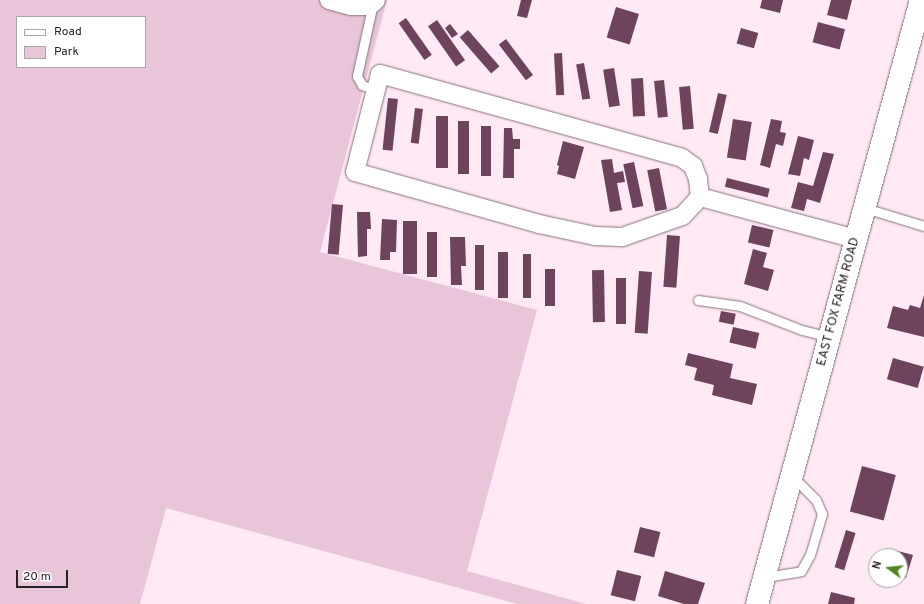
<!DOCTYPE html>
<style>
body{margin:0}
#map{position:relative;width:924px;height:604px;overflow:hidden;background:#fee9f4;font-family:Overpass,sans-serif}
div>[style]{position:absolute}
.green>*{inset:0;background:#e9c5d9}
.building>*{inset:0;background:#6e445d;transform-origin:0 0}
.roads{filter:drop-shadow(0 0 1px #87717d) drop-shadow(0 0 1px #87717d)}
.service>*{height:9px;margin:-4.5px;padding:0 4.5px;transform-origin:4.5px;border-radius:4.5px;background:#fff}
.minor>*{height:18px;margin:-9px;padding:0 9px;transform-origin:9px;border-radius:9px;background:#fff}
.secondary>*{height:22px;margin:-11px;padding:0 11px;transform-origin:11px;border-radius:11px;background:#fff}
span{translate:-50% -50%;white-space:nowrap;text-align:center;line-height:1.15;-webkit-text-stroke:4px #fff;paint-order:stroke}
.street-label{font-size:13px;color:#2a2126}
.legend{position:absolute;left:16px;top:16px;width:130px;height:52px;box-sizing:border-box;background:#fff;border:1px solid #aaa6a8;margin:0;padding:5px 7px;list-style:none;font-size:12px;color:#2a2126}
.legend li{display:flex;align-items:center;gap:8px;height:20px}
.legend b{width:20px;border:1px solid #aaa6a8}
.north{position:absolute;left:868px;top:548px;width:40px;height:40px;box-sizing:border-box;background:#fff;border:1px solid #aaa6a8;border-radius:50%;rotate:285deg;font-size:11px;font-weight:700;line-height:16px;text-align:center;color:#2a2126}
.north::after{content:'';display:block;margin:auto;width:14px;height:18px;background:#50861e;clip-path:polygon(50% 0,100% 100%,50% 72%,0 100%)}
.scale{position:absolute;left:16px;top:570px;width:52px;height:18px;box-sizing:border-box;border:2px solid #2a2126;border-top:0;padding-left:5px;font-size:12px;line-height:14px;white-space:nowrap;color:#2a2126;-webkit-text-stroke:3px #fff;paint-order:stroke}
</style>
<div id="map">
<div class="green">
<div style="clip-path:polygon(evenodd,0 0,387px 0,320px 252px,537px 310px,467px 571px,586px 604px,517px 604px,166px 508px,140px 604px,0 604px,0 0,17px 17px,145px 17px,145px 67px,17px 67px,17px 17px)"></div>
</div>
<div class="building">
<div style="clip-path:polygon(521px 0,532px 0,527px 18px,517px 16px)"></div>
<div style="clip-path:polygon(762px 0,783px 0,780px 13px,760px 8px)"></div>
<div style="clip-path:polygon(831px 0,852px 0,847px 20px,827px 15px)"></div>
<div style="left:616px;top:7px;width:24px;height:32px;rotate:17deg"></div>
<div style="left:406px;top:18px;width:45px;height:9px;rotate:55deg"></div>
<div style="left:437px;top:20px;width:49px;height:11px;rotate:55deg"></div>
<div style="left:818px;top:22px;width:28px;height:21px;rotate:15deg"></div>
<div style="clip-path:polygon(450px 24px,458px 34px,452px 38px,445px 28px)"></div>
<div style="left:741px;top:28px;width:18px;height:16px;rotate:16deg"></div>
<div style="left:468px;top:30px;width:48px;height:11px;rotate:49deg"></div>
<div style="left:506px;top:39px;width:45px;height:9px;rotate:53deg"></div>
<div style="left:562px;top:53px;width:42px;height:8px;rotate:87deg"></div>
<div style="left:584px;top:63px;width:36px;height:8px;rotate:80deg"></div>
<div style="left:614px;top:68px;width:38px;height:11px;rotate:81deg"></div>
<div style="left:643px;top:78px;width:38px;height:12px;rotate:87deg"></div>
<div style="left:664px;top:80px;width:37px;height:10px;rotate:84deg"></div>
<div style="left:690px;top:86px;width:43px;height:11px;rotate:85deg"></div>
<div style="left:718px;top:93px;width:9px;height:40px;rotate:13deg"></div>
<div style="left:388px;top:98px;width:10px;height:52px;rotate:6deg"></div>
<div style="left:415px;top:108px;width:8px;height:35px;rotate:7deg"></div>
<div style="left:436px;top:116px;width:12px;height:52px"></div>
<div style="left:733px;top:119px;width:19px;height:39px;rotate:9deg"></div>
<div style="clip-path:polygon(771px 119px,782px 121px,780px 132px,786px 133px,783px 146px,776px 144px,770px 168px,760px 165px)"></div>
<div style="left:458px;top:121px;width:11px;height:53px"></div>
<div style="left:481px;top:126px;width:10px;height:50px"></div>
<div style="clip-path:polygon(504px 128px,512px 128px,513px 139px,520px 139px,520px 149px,514px 149px,514px 178px,503px 178px)"></div>
<div style="clip-path:polygon(798px 136px,814px 140px,809px 160px,804px 158px,800px 176px,788px 174px)"></div>
<div style="clip-path:polygon(563px 141px,584px 147px,575px 179px,557px 174px,559px 166px,557px 165px)"></div>
<div style="clip-path:polygon(823px 152px,834px 154px,820px 203px,807px 199px,804px 211px,791px 208px,798px 182px,813px 186px)"></div>
<div style="clip-path:polygon(612px 159px,614px 173px,623px 171px,625px 182px,617px 183px,622px 210px,610px 212px,601px 160px)"></div>
<div style="left:634px;top:162px;width:45px;height:11px;rotate:78deg"></div>
<div style="left:659px;top:168px;width:42px;height:12px;rotate:79deg"></div>
<div style="left:727px;top:178px;width:44px;height:9px;rotate:14deg"></div>
<div style="left:332px;top:204px;width:11px;height:50px;rotate:5deg"></div>
<div style="clip-path:polygon(357px 212px,370px 212px,371px 229px,367px 229px,367px 256px,358px 257px)"></div>
<div style="clip-path:polygon(382px 219px,397px 220px,396px 252px,390px 252px,390px 260px,380px 260px)"></div>
<div style="left:403px;top:221px;width:14px;height:53px"></div>
<div style="left:752px;top:225px;width:22px;height:18px;rotate:13deg"></div>
<div style="left:427px;top:232px;width:10px;height:45px"></div>
<div style="left:667px;top:235px;width:13px;height:52px;rotate:4deg"></div>
<div style="clip-path:polygon(450px 237px,465px 237px,466px 266px,461px 266px,462px 285px,451px 285px)"></div>
<div style="left:475px;top:245px;width:9px;height:45px"></div>
<div style="clip-path:polygon(753px 249px,767px 253px,763px 267px,774px 270px,768px 291px,744px 284px)"></div>
<div style="left:498px;top:252px;width:10px;height:46px"></div>
<div style="left:523px;top:254px;width:8px;height:44px"></div>
<div style="left:545px;top:269px;width:10px;height:37px"></div>
<div style="left:604px;top:270px;width:52px;height:12px;rotate:89deg"></div>
<div style="left:639px;top:271px;width:13px;height:62px;rotate:4deg"></div>
<div style="left:616px;top:278px;width:10px;height:46px"></div>
<div style="clip-path:polygon(924px 295px,924px 337px,887px 328px,893px 306px,908px 310px,910px 305px,920px 308px)"></div>
<div style="left:721px;top:311px;width:15px;height:11px;rotate:11deg"></div>
<div style="left:733px;top:327px;width:27px;height:16px;rotate:13deg"></div>
<div style="clip-path:polygon(688px 353px,733px 364px,730px 378px,757px 384px,752px 405px,712px 395px,714px 385px,694px 380px,697px 368px,685px 365px)"></div>
<div style="left:893px;top:358px;width:32px;height:22px;rotate:16deg"></div>
<div style="left:862px;top:466px;width:35px;height:47px;rotate:15deg"></div>
<div style="left:640px;top:527px;width:21px;height:26px;rotate:14deg"></div>
<div style="left:846px;top:530px;width:10px;height:39px;rotate:17deg"></div>
<div style="clip-path:polygon(894px 550px,913px 555px,906px 578px,900px 577px,900px 556px,892px 556px)"></div>
<div style="left:617px;top:570px;width:25px;height:26px;rotate:14deg"></div>
<div style="clip-path:polygon(665px 571px,705px 583px,698px 604px,684px 604px,658px 596px)"></div>
<div style="clip-path:polygon(831px 592px,855px 598px,854px 604px,828px 604px)"></div>
</div>
<div class="roads">
<div class="service">
<div style="left:373px;top:3px;width:75px;rotate:102.4deg"></div>
<div style="left:357px;top:76px;width:10px;rotate:61deg"></div>
<div style="left:362px;top:85px;width:15px;rotate:20deg"></div>
<div style="left:865px;top:208px;width:62px;rotate:17deg"></div>
<div style="left:698px;top:300px;width:42px;rotate:8.1deg"></div>
<div style="left:740px;top:306px;width:66px;rotate:21.2deg"></div>
<div style="left:802px;top:330px;width:29px;rotate:14deg"></div>
<div style="left:765px;top:577px;width:36px;rotate:-9deg"></div>
<div style="left:801px;top:571px;width:18px;rotate:-61deg"></div>
<div style="left:810px;top:555px;width:43px;rotate:-73.7deg"></div>
<div style="left:822px;top:514px;width:15px;rotate:-113deg"></div>
<div style="left:816px;top:500px;width:33px;rotate:-135deg"></div>
</div>
<div class="minor">
<div style="left:329px;top:0;width:23px;rotate:15deg"></div>
<div style="left:351px;top:6px;width:13px"></div>
<div style="left:364px;top:6px;width:9px;rotate:-18deg"></div>
<div style="left:373px;top:3px;width:4px;rotate:-45deg"></div>
<div style="left:700px;top:197px;width:26px;rotate:133deg"></div>
<div style="left:682px;top:216px;width:64px;rotate:160.7deg"></div>
<div style="left:622px;top:237px;width:27px;rotate:-178deg"></div>
<div style="left:595px;top:236px;width:57px;rotate:-167.9deg"></div>
<div style="left:539px;top:224px;width:191px;rotate:-164.2deg"></div>
<div style="left:355px;top:172px;width:101px;rotate:-75.7deg"></div>
<div style="left:380px;top:74px;width:313px;rotate:15.5deg"></div>
<div style="left:682px;top:158px;width:14px;rotate:36deg"></div>
<div style="left:693px;top:166px;width:14px;rotate:69deg"></div>
<div style="left:698px;top:179px;width:18px;rotate:84deg"></div>
<div style="left:700px;top:197px;width:162px;rotate:15.1deg"></div>
</div>
<div class="secondary">
<div style="left:757px;top:604px;width:626px;rotate:-74.81deg"></div>
</div>
</div>
<div class="street-label">
<span style="left:839px;top:302px;rotate:-75deg">EAST FOX FARM ROAD</span>
</div>
<ul class="legend">
<li><b style="height:5px;background:#fff"></b>Road</li>
<li><b style="height:11px;background:#e9c5d9"></b>Park</li>
</ul>
<div class="north">N</div>
<div class="scale">20 m</div>
</div>
